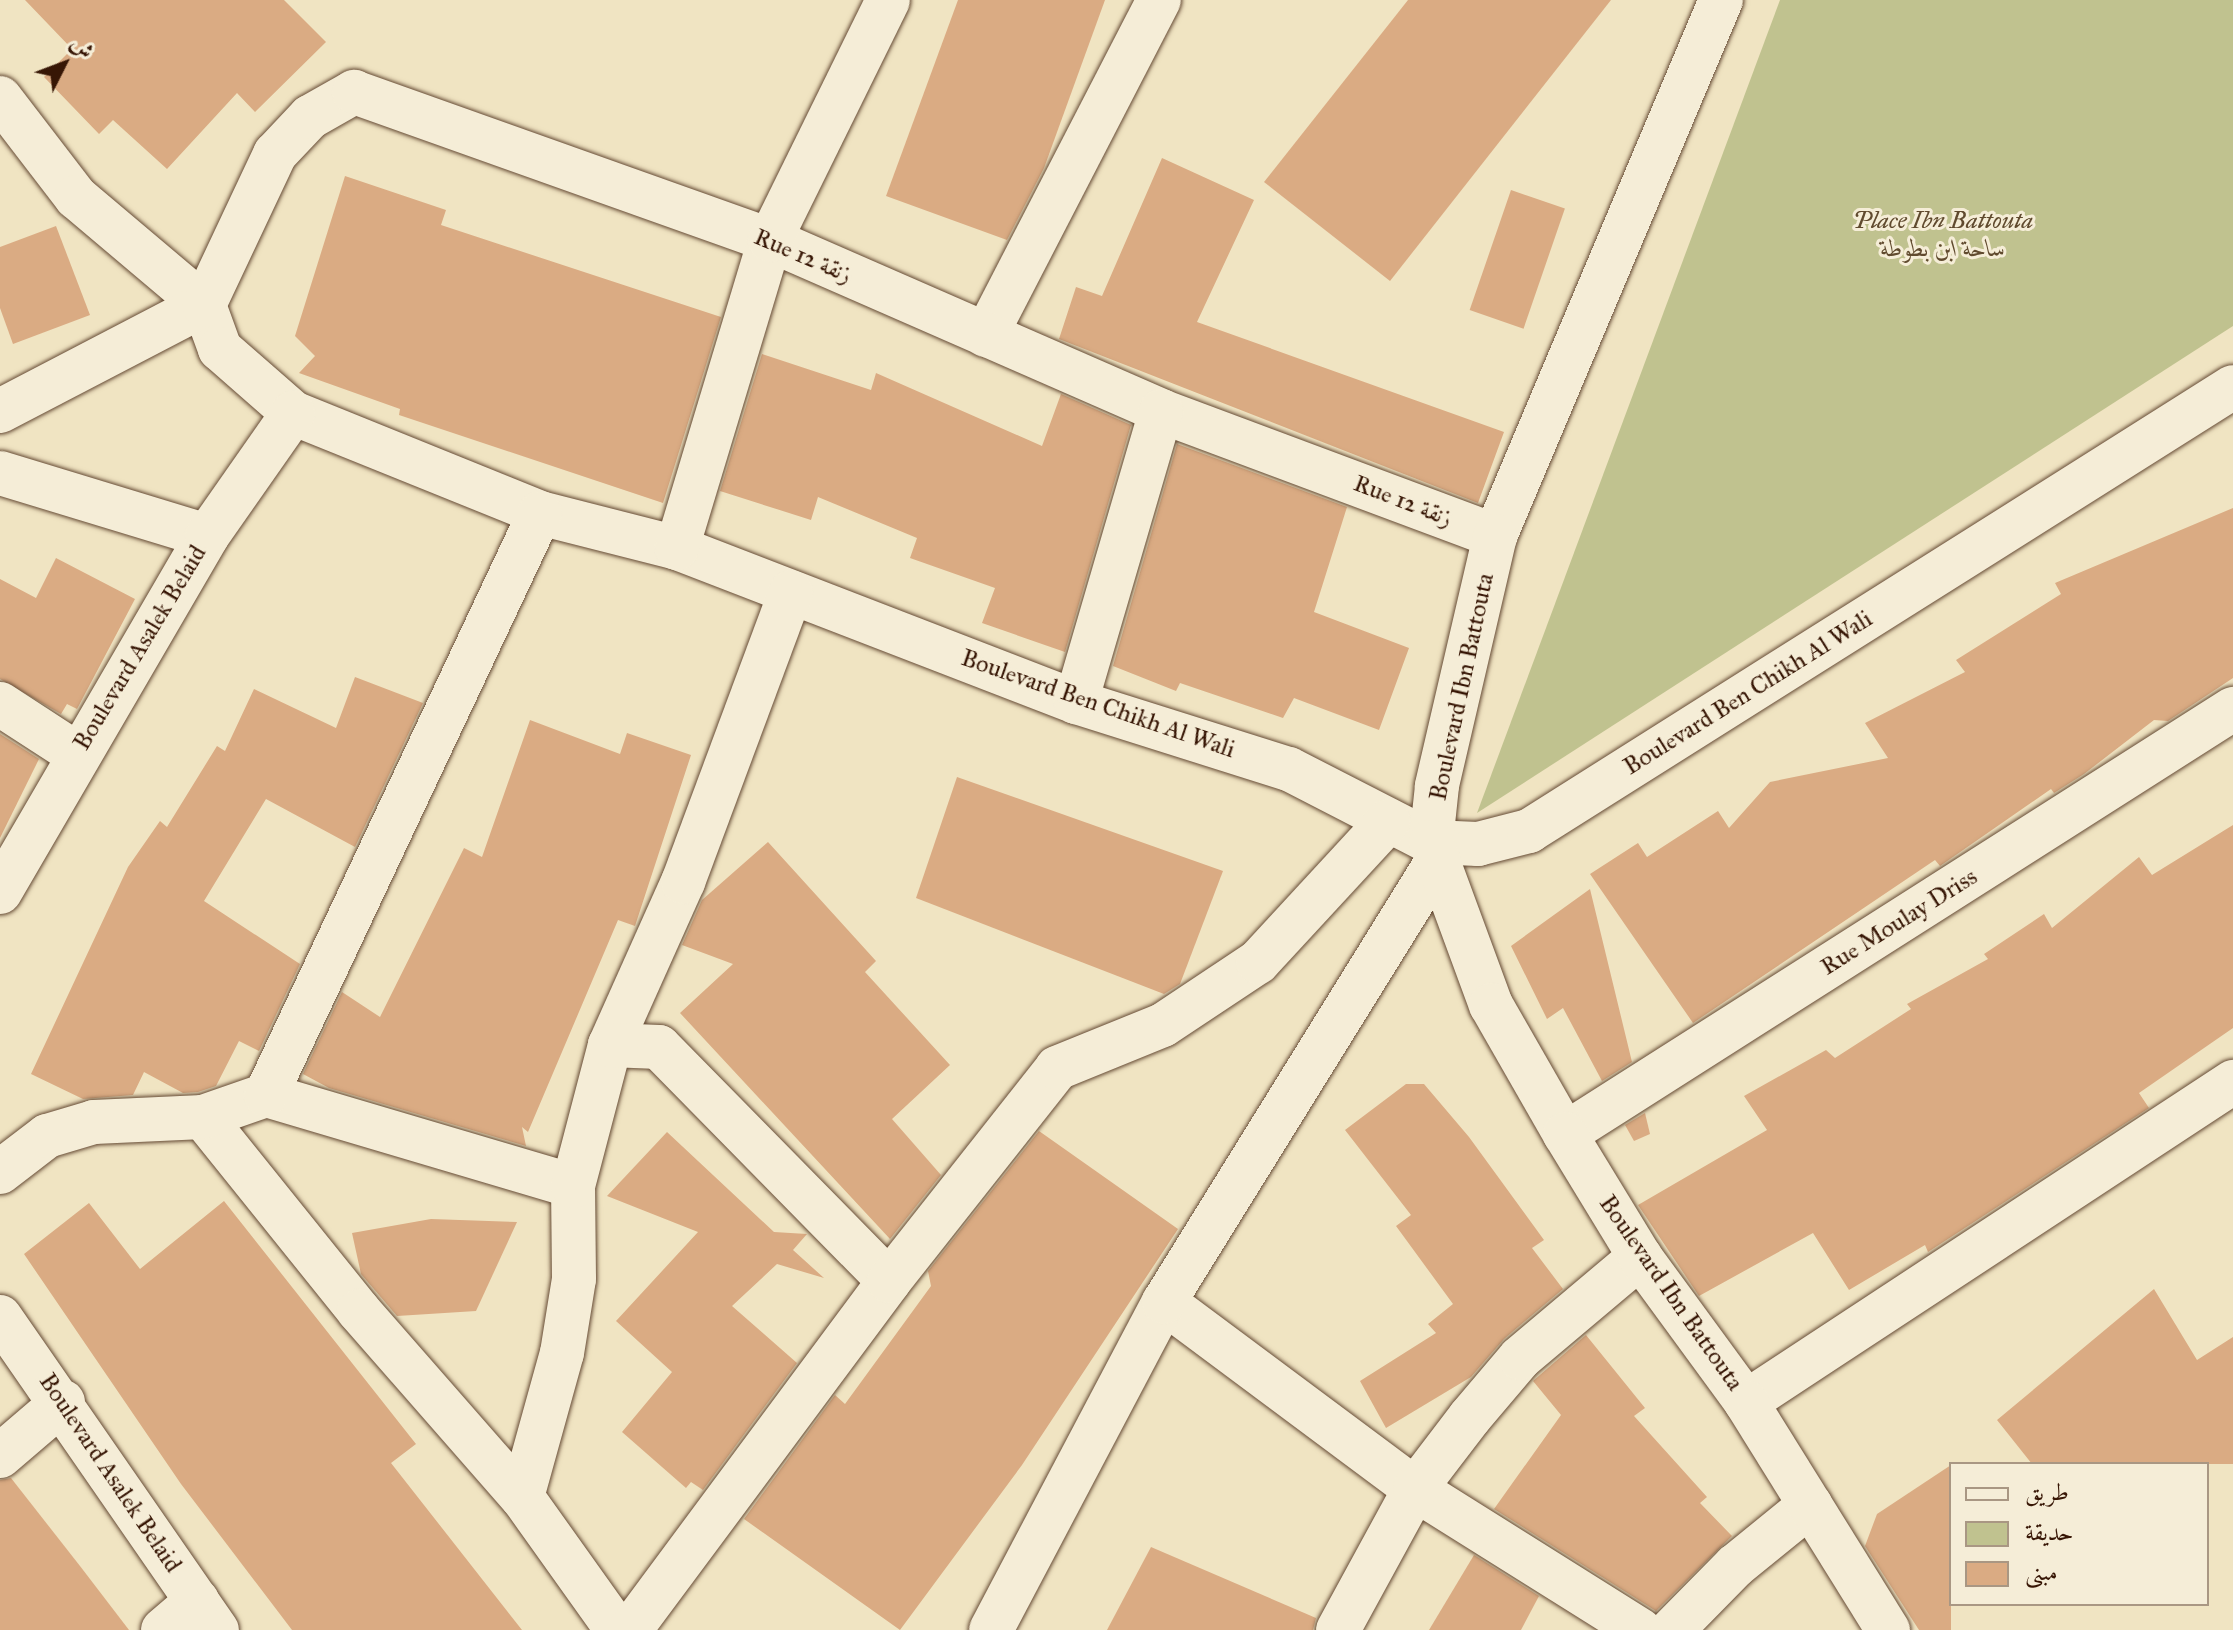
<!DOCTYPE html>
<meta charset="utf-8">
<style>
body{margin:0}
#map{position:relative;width:2233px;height:1630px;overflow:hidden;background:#f0e4c2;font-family:"IM FELL Great Primer",Amiri,serif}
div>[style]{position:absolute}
.green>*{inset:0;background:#c0c28f}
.building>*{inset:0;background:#daab83;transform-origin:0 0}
.roads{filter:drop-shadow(0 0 2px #654a34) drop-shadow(0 0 2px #654a34)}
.street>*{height:44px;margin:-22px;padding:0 22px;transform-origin:22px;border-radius:22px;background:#f5edd7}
.secondary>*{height:44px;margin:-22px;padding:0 22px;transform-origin:22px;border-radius:22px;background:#f5edd7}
span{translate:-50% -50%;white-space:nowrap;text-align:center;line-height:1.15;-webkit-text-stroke:6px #f5edd7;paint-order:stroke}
.park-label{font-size:24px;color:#604a2e;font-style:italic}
.street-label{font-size:24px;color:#371605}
.legend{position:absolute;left:1949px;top:1462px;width:260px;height:144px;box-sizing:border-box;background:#f5edd7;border:2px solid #a99783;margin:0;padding:10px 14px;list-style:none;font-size:24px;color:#371605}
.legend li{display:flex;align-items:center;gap:16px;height:40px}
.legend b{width:40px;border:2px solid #a99783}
.north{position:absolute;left:24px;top:24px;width:80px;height:80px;-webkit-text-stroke:6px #f5edd7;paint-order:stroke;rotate:48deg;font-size:22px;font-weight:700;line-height:32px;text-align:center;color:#371605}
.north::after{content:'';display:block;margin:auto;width:28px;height:36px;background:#371605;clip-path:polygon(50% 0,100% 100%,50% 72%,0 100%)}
</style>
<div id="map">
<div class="green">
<div style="clip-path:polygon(1780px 0,2233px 0,2233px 326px,1477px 813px)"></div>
</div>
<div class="building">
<div style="clip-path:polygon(25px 0,284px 0,326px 42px,255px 112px,237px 93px,167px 169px,113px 120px,99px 134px,44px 77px,72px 49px)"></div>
<div style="clip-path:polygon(958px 0,1105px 0,1044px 168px,1007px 240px,886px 196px)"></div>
<div style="clip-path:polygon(1408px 0,1611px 0,1390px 281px,1264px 182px)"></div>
<div style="clip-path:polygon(1162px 158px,1254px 200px,1197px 322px,1504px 432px,1478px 503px,1059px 339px,1076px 287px,1102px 296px)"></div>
<div style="clip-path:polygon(345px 176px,446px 210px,441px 225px,721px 317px,663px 503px,399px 415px,400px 409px,299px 373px,315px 356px,295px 336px)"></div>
<div style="left:1511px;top:190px;width:57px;height:127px;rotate:19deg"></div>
<div style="clip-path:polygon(56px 226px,90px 315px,13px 344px,0 308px,0 247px)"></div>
<div style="clip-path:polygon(762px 354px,871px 390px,876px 373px,1042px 446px,1061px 394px,1131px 425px,1065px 652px,982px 623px,995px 588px,910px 558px,917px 538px,818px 497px,811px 520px,720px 491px)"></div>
<div style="clip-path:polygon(1177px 444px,1347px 507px,1314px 612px,1409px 648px,1379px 730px,1294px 698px,1283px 718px,1180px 683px,1176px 691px,1113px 666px)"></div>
<div style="clip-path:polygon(2233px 508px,2233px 678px,2168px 721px,2154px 720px,2084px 774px,2054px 793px,2051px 789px,1940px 866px,1935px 860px,1693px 1023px,1590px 874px,1638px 843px,1647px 857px,1718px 811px,1729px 828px,1770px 782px,1888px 758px,1865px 723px,1965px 672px,1956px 660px,2061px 594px,2055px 583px)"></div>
<div style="clip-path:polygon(56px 558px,135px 599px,77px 709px,67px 704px,61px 714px,0 679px,0 579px,36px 598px)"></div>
<div style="clip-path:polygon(355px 677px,423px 703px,355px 847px,266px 799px,204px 901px,300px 964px,259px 1051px,239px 1041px,216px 1086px,198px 1092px,183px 1093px,144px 1072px,133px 1095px,83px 1099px,31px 1074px,128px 867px,160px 821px,167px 827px,217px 746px,225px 751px,254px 689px,336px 728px)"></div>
<div style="clip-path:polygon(530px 720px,620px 754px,627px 733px,691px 755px,635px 926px,618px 920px,528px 1132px,522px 1127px,526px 1146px,329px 1088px,303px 1074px,342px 992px,380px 1017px,464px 848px,482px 857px)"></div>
<div style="clip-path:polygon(0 734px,39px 759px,0 838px)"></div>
<div style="clip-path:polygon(957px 777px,1223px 871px,1180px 984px,1164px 994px,916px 898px)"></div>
<div style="clip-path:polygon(2233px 825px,2233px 1028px,2139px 1093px,2149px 1108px,1928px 1252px,1925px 1245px,1849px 1290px,1813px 1233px,1699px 1296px,1638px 1205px,1767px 1130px,1744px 1096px,1826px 1050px,1835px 1058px,1911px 1009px,1907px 1004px,1988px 959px,1984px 954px,2044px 914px,2052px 928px,2139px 857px,2152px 875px)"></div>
<div style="clip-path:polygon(768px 842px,876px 961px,865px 972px,950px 1065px,892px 1119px,941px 1175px,890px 1239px,680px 1013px,733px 964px,682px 945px,702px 900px)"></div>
<div style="clip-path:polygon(1590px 889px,1632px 1062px,1602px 1081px,1563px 1008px,1547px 1019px,1511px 946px)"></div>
<div style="clip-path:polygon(1406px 1084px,1424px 1084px,1469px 1137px,1544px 1240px,1532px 1248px,1563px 1289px,1504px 1339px,1471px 1377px,1386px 1428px,1360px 1381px,1436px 1333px,1428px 1324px,1453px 1304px,1396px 1226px,1411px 1215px,1345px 1130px)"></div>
<div style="clip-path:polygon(1645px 1113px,1650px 1134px,1634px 1141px,1625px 1125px)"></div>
<div style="clip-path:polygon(1039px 1131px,1178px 1229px,1022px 1465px,900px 1630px,744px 1519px,835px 1395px,845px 1404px,931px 1286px,928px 1271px)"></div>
<div style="clip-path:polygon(667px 1132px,774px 1232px,807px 1234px,793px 1250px,824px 1278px,777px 1264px,732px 1306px,797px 1363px,703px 1490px,691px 1482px,686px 1488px,622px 1432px,672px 1372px,616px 1321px,698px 1232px,607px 1196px)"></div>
<div style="clip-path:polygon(224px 1201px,416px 1444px,391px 1463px,522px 1630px,292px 1630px,181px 1484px,24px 1254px,89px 1203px,140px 1269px)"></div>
<div style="clip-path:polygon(431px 1219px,517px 1222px,476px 1311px,397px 1316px,361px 1274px,352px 1233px)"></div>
<div style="clip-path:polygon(2154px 1289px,2197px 1360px,2233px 1337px,2233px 1464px,2032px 1464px,1997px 1420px)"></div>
<div style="clip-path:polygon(1586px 1335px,1645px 1408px,1634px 1416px,1707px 1497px,1700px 1503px,1732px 1536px,1656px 1611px,1494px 1509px,1561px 1415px,1533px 1381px)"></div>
<div style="clip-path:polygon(1951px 1465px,1951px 1630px,1919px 1630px,1865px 1546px,1877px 1514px)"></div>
<div style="clip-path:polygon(11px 1478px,80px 1566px,129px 1630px,0 1630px,0 1480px)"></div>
<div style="clip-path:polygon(1151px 1547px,1316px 1618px,1313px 1630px,1107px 1630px)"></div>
<div style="clip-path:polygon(1474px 1555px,1539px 1596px,1521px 1630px,1429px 1630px)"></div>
</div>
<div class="roads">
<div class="street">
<div style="left:0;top:98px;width:125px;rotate:52.5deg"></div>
<div style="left:76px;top:197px;width:167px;rotate:40.2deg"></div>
<div style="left:204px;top:305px;width:47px;rotate:70deg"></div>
<div style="left:220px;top:349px;width:97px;rotate:41.2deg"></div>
<div style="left:293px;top:413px;width:266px;rotate:22deg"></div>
<div style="left:540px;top:513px;width:141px;rotate:14.3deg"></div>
<div style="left:677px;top:548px;width:428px;rotate:21.1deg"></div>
<div style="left:1076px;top:702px;width:223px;rotate:17.5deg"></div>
<div style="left:1289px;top:769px;width:160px;rotate:27.2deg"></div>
<div style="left:1431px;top:842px;width:47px;rotate:2.4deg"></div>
<div style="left:1478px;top:844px;width:53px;rotate:-14.3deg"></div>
<div style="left:1529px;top:831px;width:832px;rotate:-32.24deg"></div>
<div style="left:986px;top:335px;width:377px;rotate:-62.7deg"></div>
<div style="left:0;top:411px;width:230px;rotate:-27.5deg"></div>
<div style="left:204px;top:305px;width:167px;rotate:-64.8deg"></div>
<div style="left:275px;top:154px;width:51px;rotate:-46.6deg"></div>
<div style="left:310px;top:117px;width:51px;rotate:-29.6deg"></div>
<div style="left:354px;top:92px;width:442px;rotate:19.6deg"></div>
<div style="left:770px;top:240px;width:427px;rotate:23.6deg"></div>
<div style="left:1161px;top:411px;width:357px;rotate:20.5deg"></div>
<div style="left:0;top:473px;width:216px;rotate:16.9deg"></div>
<div style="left:677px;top:548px;width:322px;rotate:-73.2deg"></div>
<div style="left:770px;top:240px;width:267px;rotate:-63.8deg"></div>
<div style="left:1076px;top:702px;width:303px;rotate:-73.7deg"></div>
<div style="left:0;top:704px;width:92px;rotate:33deg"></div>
<div style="left:0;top:892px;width:412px;rotate:-59.8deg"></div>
<div style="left:207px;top:536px;width:150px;rotate:-55deg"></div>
<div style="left:610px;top:1045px;width:179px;rotate:-65.9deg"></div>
<div style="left:683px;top:882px;width:309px;rotate:-69.6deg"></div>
<div style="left:266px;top:1095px;width:320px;rotate:16.5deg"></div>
<div style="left:203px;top:1117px;width:249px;rotate:51.2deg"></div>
<div style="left:359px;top:1311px;width:247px;rotate:48.8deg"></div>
<div style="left:1565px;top:1134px;width:792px;rotate:-32.47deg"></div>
<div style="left:0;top:1172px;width:59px;rotate:-37.5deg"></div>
<div style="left:47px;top:1136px;width:49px;rotate:-16.6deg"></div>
<div style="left:94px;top:1122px;width:109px;rotate:-2.6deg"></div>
<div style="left:203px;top:1117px;width:67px;rotate:-19.2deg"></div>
<div style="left:266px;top:1095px;width:643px;rotate:-64.79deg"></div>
<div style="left:1164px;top:1302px;width:313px;rotate:36.7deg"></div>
<div style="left:1415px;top:1489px;width:266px;rotate:32.1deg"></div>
<div style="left:0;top:1317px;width:381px;rotate:55.3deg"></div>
<div style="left:1746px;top:1402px;width:583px;rotate:-33.31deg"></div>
<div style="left:0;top:1456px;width:83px;rotate:-40.6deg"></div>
<div style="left:163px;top:1630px;width:45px;rotate:-40.5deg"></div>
<div style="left:617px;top:1630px;width:163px;rotate:-125.5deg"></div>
<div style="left:522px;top:1497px;width:149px;rotate:-74.5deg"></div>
<div style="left:562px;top:1353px;width:75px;rotate:-80.8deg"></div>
<div style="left:574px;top:1279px;width:93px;rotate:-90.6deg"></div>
<div style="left:573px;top:1186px;width:146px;rotate:-75.3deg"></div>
<div style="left:610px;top:1045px;width:49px;rotate:2.3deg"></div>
<div style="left:659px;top:1047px;width:328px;rotate:45.5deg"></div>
<div style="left:630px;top:1630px;width:435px;rotate:-53.4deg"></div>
<div style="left:889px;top:1281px;width:271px;rotate:-51.7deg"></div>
<div style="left:1057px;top:1068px;width:114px;rotate:-22.1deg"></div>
<div style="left:1163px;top:1025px;width:114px;rotate:-33.6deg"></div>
<div style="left:1258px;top:962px;width:192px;rotate:-47.3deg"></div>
<div style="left:991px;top:1630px;width:371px;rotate:-62.2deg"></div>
<div style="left:1164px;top:1302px;width:520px;rotate:-58.2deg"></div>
<div style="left:1338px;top:1630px;width:161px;rotate:-61.4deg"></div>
<div style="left:1415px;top:1489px;width:91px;rotate:-52.6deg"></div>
<div style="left:1470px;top:1417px;width:77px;rotate:-49.7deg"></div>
<div style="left:1520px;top:1358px;width:157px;rotate:-40.1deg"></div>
<div style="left:1672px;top:1630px;width:90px;rotate:-45.5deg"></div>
<div style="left:1735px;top:1566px;width:97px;rotate:-39.1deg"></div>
</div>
<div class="secondary">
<div style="left:1721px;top:0;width:582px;rotate:112.86deg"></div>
<div style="left:1495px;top:536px;width:257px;rotate:103.1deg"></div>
<div style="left:1437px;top:786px;width:56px;rotate:96.1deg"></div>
<div style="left:1431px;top:842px;width:174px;rotate:69.8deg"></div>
<div style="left:1491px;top:1005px;width:149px;rotate:60.2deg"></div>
<div style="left:1565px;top:1134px;width:144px;rotate:58.6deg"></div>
<div style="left:1640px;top:1257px;width:180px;rotate:53.8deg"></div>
<div style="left:1746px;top:1402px;width:269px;rotate:58.1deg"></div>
</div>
</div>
<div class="park-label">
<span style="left:1943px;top:235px">Place Ibn Battouta<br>ساحة ابن بطوطة</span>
</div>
<div class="street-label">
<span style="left:803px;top:256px;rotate:23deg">Rue 12 زنقة</span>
<span style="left:1403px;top:501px;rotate:21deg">Rue 12 زنقة</span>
<span style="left:140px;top:648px;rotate:-59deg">Boulevard Asalek Belaid</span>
<span style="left:1462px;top:687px;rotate:-78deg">Boulevard Ibn Battouta</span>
<span style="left:1748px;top:693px;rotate:-32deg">Boulevard Ben Chikh Al Wali</span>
<span style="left:1098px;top:704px;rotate:19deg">Boulevard Ben Chikh Al Wali</span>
<span style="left:1899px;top:922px;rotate:-32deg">Rue Moulay Driss</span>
<span style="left:1671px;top:1293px;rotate:55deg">Boulevard Ibn Battouta</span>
<span style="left:110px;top:1473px;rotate:56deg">Boulevard Asalek Belaid</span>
</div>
<ul class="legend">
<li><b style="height:10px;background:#f5edd7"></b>طريق</li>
<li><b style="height:22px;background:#c0c28f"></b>حديقة</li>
<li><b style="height:22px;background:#daab83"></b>مبنى</li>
</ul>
<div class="north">ش</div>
</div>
